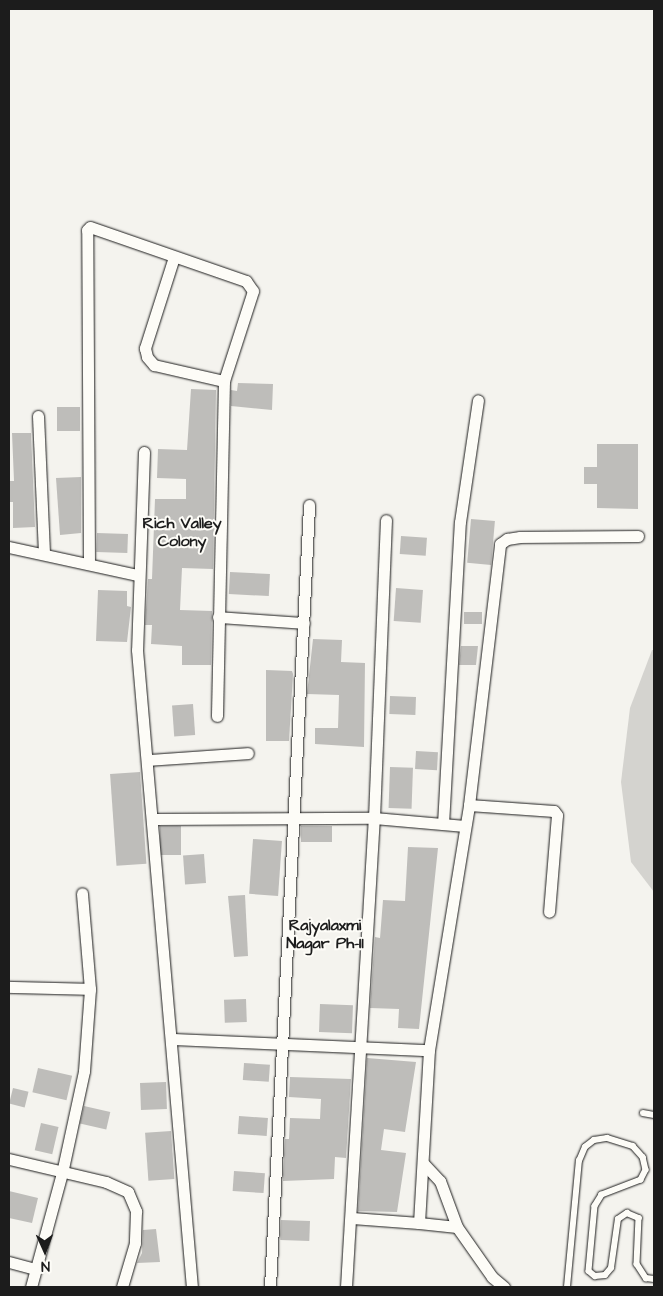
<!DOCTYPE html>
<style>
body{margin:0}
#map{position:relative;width:663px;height:1296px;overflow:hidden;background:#f4f3ee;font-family:"Architects Daughter",sans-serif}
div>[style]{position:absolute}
.green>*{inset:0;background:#d4d3cf}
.building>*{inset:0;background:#bebdba;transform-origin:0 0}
.roads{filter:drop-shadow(0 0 1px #1c1c1c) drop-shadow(0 0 1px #1c1c1c)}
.service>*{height:5.5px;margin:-2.75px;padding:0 2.75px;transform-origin:2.75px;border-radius:2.75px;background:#fdfcf7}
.minor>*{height:11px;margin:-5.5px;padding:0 5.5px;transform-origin:5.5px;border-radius:5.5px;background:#fdfcf7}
span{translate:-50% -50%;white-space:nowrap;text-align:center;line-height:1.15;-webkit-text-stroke:4px #fdfcf7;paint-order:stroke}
.neighbourhood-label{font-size:16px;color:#1c1c1c;font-weight:700}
.frame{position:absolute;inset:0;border:10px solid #1c1c1c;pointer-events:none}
.north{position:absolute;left:20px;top:1226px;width:50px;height:50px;-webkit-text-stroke:4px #fdfcf7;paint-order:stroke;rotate:178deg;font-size:14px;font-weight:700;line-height:20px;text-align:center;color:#1c1c1c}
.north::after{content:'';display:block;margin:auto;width:18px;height:22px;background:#1c1c1c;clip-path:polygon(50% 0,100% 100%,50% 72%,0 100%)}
</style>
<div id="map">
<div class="green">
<div style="clip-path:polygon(652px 650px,654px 650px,654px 892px,631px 862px,621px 782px,630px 708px)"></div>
</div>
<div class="building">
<div style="clip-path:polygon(238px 383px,273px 384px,272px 410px,231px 406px,231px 390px,237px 391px)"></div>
<div style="clip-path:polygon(191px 389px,216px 390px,213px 569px,182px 568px,180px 610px,212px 611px,211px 665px,182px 665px,182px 646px,151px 644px,152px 625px,145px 625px,148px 579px,152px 579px,155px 499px,186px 499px,186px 479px,157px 478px,158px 449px,187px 450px)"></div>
<div style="left:80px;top:407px;width:24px;height:23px;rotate:90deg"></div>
<div style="clip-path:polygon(12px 433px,31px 433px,35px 527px,13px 528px,13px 502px,9px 502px,9px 481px,14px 481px)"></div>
<div style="clip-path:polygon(597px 444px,638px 444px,638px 509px,597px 508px,597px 484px,584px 484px,584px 467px,597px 467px)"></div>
<div style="clip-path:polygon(81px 477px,81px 533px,60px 535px,56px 478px)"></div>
<div style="left:471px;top:519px;width:24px;height:44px;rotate:5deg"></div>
<div style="left:97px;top:533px;width:31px;height:19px;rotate:2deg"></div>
<div style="left:401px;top:536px;width:26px;height:18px;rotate:4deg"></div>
<div style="left:230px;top:572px;width:40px;height:22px;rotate:3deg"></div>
<div style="left:396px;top:588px;width:27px;height:33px;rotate:4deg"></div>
<div style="clip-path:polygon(98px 590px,127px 591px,127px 606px,131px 607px,127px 642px,96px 641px)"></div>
<div style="left:464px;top:612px;width:18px;height:12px"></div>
<div style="clip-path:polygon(313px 639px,342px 640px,341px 662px,365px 663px,364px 747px,315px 744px,315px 728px,338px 728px,339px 695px,307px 694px)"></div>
<div style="clip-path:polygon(461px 646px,478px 646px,476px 665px,459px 665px)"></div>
<div style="clip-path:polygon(266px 670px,292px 671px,293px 674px,289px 741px,266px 741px)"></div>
<div style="left:390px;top:696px;width:26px;height:18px;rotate:2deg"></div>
<div style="left:193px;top:704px;width:31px;height:21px;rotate:86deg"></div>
<div style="left:416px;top:751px;width:22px;height:18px;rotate:3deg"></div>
<div style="left:390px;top:767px;width:23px;height:41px;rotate:2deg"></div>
<div style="left:140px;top:772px;width:92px;height:30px;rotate:86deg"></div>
<div style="left:160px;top:826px;width:21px;height:29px"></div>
<div style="left:301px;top:826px;width:31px;height:16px"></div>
<div style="left:253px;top:839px;width:29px;height:55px;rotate:4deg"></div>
<div style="clip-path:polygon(408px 847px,438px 848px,419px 1029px,398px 1028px,399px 1009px,370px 1008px,375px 937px,380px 938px,383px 900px,405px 901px)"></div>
<div style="left:204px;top:854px;width:29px;height:21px;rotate:86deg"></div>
<div style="clip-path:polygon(245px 895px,248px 956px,234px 957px,228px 896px)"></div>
<div style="left:246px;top:999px;width:23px;height:22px;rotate:88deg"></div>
<div style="left:320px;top:1004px;width:33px;height:28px;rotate:2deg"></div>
<div style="clip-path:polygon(367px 1058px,416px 1062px,405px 1132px,384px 1129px,381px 1150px,406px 1153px,397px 1212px,358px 1211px)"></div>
<div style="left:244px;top:1063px;width:26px;height:17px;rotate:4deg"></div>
<div style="left:38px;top:1068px;width:35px;height:25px;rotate:13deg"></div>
<div style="clip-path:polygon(290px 1077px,351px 1079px,346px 1158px,335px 1157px,334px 1179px,283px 1181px,285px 1139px,289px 1139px,290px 1118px,320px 1119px,321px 1099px,289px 1097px)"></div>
<div style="left:166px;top:1082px;width:27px;height:26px;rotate:88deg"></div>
<div style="left:13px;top:1088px;width:16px;height:16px;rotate:14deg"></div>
<div style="left:84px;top:1106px;width:27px;height:18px;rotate:13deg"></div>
<div style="left:239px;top:1116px;width:29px;height:18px;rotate:4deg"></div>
<div style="left:41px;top:1123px;width:18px;height:28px;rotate:13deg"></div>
<div style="left:171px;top:1131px;width:48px;height:26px;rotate:86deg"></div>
<div style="left:234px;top:1171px;width:31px;height:20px;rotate:4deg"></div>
<div style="clip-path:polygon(9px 1191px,38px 1198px,32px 1223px,9px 1218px)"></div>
<div style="left:281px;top:1220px;width:29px;height:20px;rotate:2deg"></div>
<div style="clip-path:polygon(156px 1229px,160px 1262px,137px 1263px,142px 1253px,143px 1230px)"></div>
</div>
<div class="roads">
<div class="service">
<div style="left:643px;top:1113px;width:11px;rotate:10deg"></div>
<div style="left:567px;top:1287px;width:127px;rotate:-84.6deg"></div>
<div style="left:579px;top:1161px;width:15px;rotate:-67deg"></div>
<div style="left:585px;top:1147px;width:11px;rotate:-38deg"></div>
<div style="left:594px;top:1140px;width:13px;rotate:-9deg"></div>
<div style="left:607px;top:1138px;width:27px;rotate:17deg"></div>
<div style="left:633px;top:1146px;width:15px;rotate:48deg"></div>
<div style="left:643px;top:1157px;width:13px;rotate:77deg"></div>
<div style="left:646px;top:1170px;width:11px;rotate:117deg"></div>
<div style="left:641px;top:1180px;width:42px;rotate:159deg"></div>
<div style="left:602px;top:1195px;width:13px;rotate:122deg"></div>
<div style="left:595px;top:1206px;width:65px;rotate:95.3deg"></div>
<div style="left:589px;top:1271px;width:8px;rotate:40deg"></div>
<div style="left:595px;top:1276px;width:10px;rotate:-6deg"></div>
<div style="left:605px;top:1275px;width:9px;rotate:-49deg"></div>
<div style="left:611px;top:1268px;width:49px;rotate:-81.9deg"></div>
<div style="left:618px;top:1219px;width:11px;rotate:-34deg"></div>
<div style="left:627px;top:1213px;width:13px;rotate:23deg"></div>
<div style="left:639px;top:1218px;width:46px;rotate:92.5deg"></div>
<div style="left:637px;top:1264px;width:17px;rotate:57deg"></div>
<div style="left:646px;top:1278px;width:8px;rotate:7deg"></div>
</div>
<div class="minor">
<div style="left:174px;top:257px;width:96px;rotate:107.7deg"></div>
<div style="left:145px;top:348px;width:9px;rotate:77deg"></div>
<div style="left:147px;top:357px;width:11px;rotate:49deg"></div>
<div style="left:154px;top:365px;width:72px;rotate:12.9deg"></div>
<div style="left:38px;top:416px;width:138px;rotate:87.5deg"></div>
<div style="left:144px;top:452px;width:198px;rotate:92deg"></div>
<div style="left:137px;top:650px;width:639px;rotate:85.07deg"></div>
<div style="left:9px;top:547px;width:131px;rotate:12.3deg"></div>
<div style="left:89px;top:564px;width:334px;rotate:-90.3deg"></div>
<div style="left:87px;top:230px;width:4px;rotate:-45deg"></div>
<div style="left:90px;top:227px;width:165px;rotate:19.1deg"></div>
<div style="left:246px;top:281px;width:12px;rotate:55deg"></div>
<div style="left:253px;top:291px;width:95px;rotate:107.9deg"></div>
<div style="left:224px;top:381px;width:335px;rotate:91.2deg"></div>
<div style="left:218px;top:617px;width:86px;rotate:4deg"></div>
<div style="left:148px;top:760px;width:100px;rotate:-4deg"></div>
<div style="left:469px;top:805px;width:85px;rotate:4deg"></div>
<div style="left:554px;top:811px;width:5px;rotate:53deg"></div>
<div style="left:557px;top:815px;width:97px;rotate:94.7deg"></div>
<div style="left:154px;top:819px;width:220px;rotate:-0.3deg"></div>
<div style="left:374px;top:818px;width:91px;rotate:5deg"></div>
<div style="left:443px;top:824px;width:302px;rotate:-86.8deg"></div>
<div style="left:460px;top:522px;width:123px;rotate:-81.6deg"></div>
<div style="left:9px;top:987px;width:81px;rotate:1.4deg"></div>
<div style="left:173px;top:1039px;width:256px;rotate:2.5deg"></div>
<div style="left:9px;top:1159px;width:100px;rotate:13.3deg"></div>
<div style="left:106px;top:1182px;width:24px;rotate:24deg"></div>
<div style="left:128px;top:1192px;width:21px;rotate:67deg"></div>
<div style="left:136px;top:1211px;width:32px;rotate:92deg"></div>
<div style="left:135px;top:1243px;width:46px;rotate:106.5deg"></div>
<div style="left:423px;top:1163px;width:25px;rotate:47deg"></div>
<div style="left:440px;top:1181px;width:49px;rotate:69.7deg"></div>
<div style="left:457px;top:1227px;width:61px;rotate:55deg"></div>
<div style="left:492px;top:1277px;width:16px;rotate:40deg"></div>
<div style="left:352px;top:1218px;width:67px;rotate:4.3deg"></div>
<div style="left:419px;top:1223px;width:173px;rotate:-86.7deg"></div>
<div style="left:429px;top:1050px;width:248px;rotate:-80.7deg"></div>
<div style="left:469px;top:805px;width:263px;rotate:-83.2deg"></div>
<div style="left:500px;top:544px;width:9px;rotate:-36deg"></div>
<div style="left:507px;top:539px;width:13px;rotate:-9deg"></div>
<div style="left:520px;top:537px;width:118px;rotate:-0.5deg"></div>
<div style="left:419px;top:1223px;width:38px;rotate:6deg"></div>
<div style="left:9px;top:1262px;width:28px;rotate:15deg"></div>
<div style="left:31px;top:1287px;width:118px;rotate:-74.8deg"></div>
<div style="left:62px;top:1173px;width:104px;rotate:-77.8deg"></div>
<div style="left:84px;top:1071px;width:82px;rotate:-85.8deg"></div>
<div style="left:90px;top:989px;width:96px;rotate:-94.8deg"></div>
<div style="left:270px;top:1287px;width:783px;rotate:-87.14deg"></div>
<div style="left:346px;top:1287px;width:470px;rotate:-86.6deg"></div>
<div style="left:374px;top:818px;width:298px;rotate:-87.7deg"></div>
</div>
</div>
<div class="neighbourhood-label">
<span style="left:182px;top:532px">Rich Valley<br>Colony</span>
<span style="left:325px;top:934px">Rajyalaxmi<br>Nagar Ph-II</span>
</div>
<div class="frame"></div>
<div class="north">N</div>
</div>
